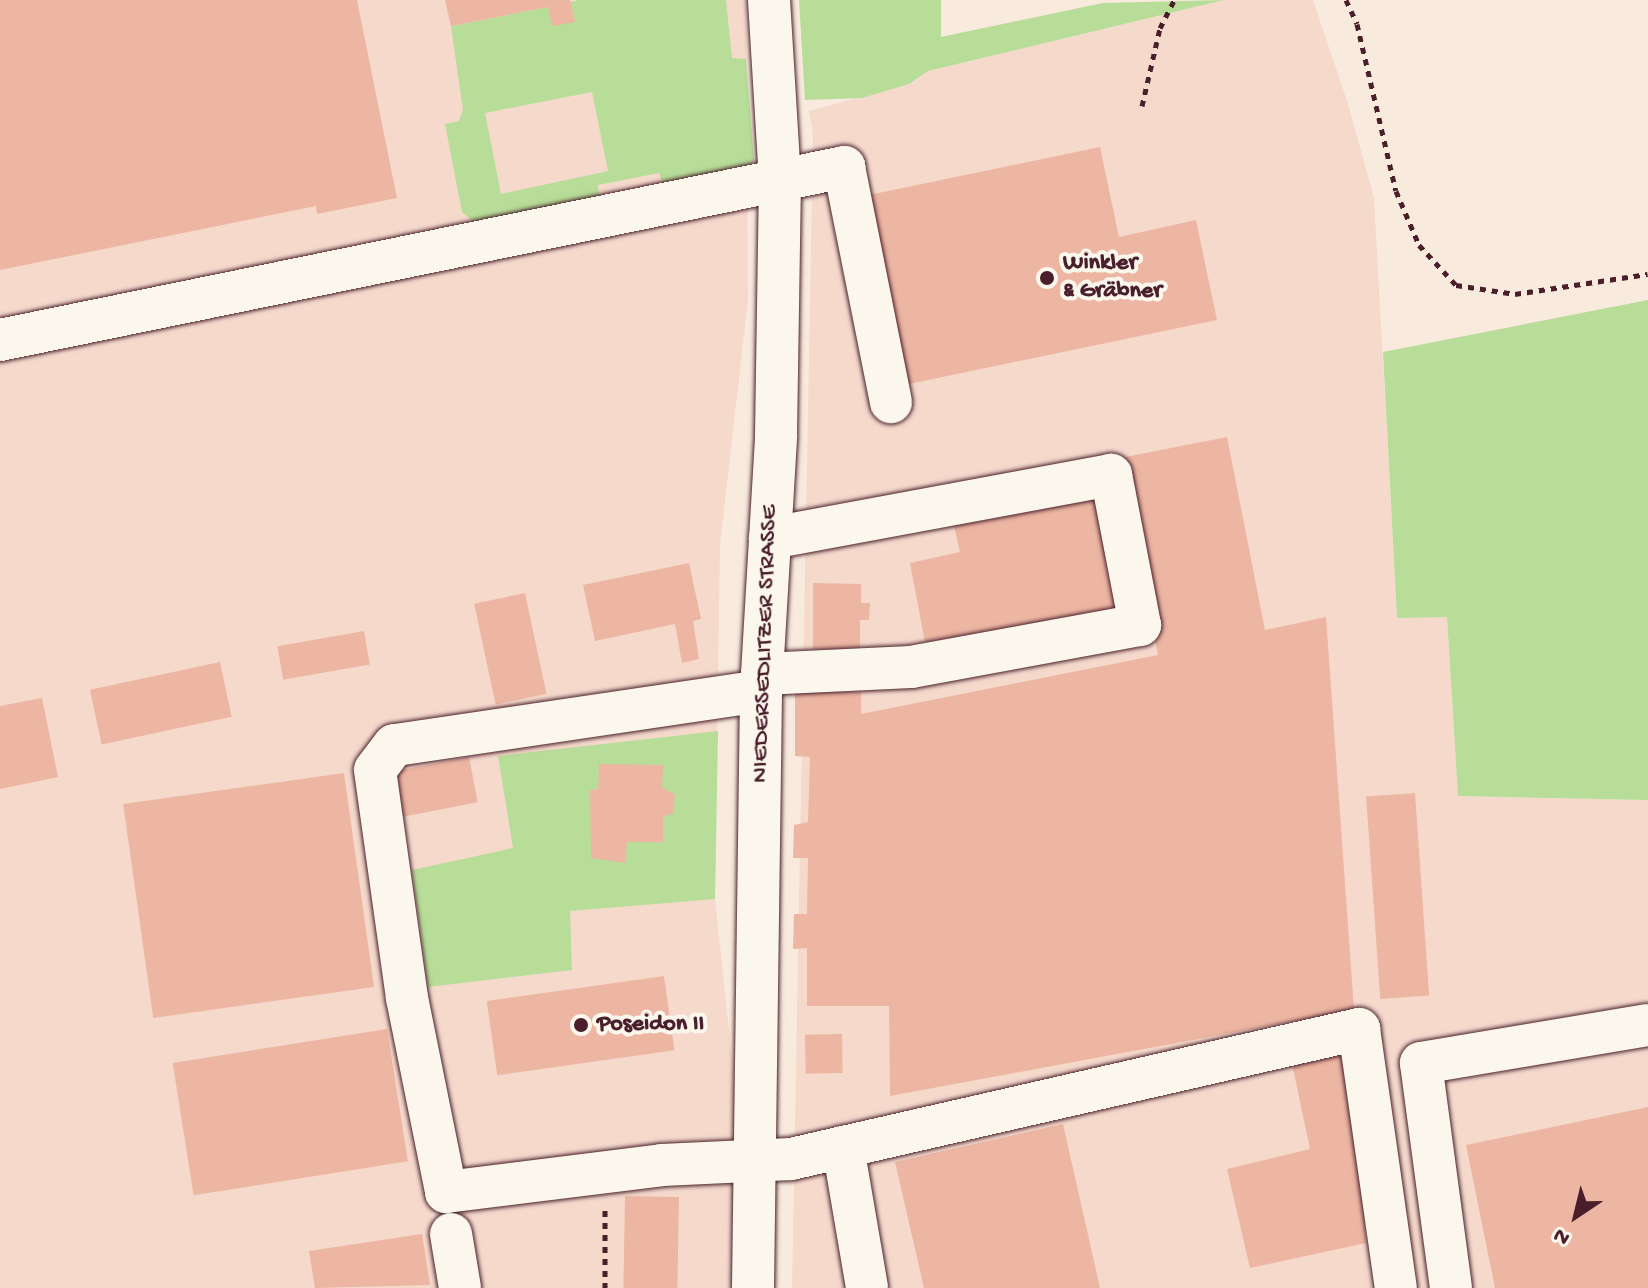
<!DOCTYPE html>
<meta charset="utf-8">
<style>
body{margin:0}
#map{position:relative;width:1648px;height:1288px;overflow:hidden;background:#f8eadd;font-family:"Gochi Hand",sans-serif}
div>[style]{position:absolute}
.built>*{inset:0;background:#f5dacc}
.green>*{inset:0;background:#b7dd98}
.building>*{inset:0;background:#edb6a3;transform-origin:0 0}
.path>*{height:5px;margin-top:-2.5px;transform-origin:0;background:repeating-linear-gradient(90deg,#4a1f2b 0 6px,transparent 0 12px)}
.roads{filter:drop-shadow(0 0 2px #4a1f2b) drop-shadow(0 0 2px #4a1f2b)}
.minor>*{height:42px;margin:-21px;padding:0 21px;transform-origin:21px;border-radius:21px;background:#fbf7ec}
.dots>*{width:22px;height:22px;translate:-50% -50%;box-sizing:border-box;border:4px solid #fbf7ec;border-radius:50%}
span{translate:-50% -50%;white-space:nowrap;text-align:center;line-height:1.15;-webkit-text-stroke:8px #fbf7ec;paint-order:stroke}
.poi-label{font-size:24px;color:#4a1f2b;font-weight:700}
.left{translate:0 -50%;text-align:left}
.street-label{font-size:24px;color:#4a1f2b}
.north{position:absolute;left:1536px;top:1176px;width:80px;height:80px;-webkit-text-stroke:6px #fbf7ec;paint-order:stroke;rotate:215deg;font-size:22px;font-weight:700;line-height:32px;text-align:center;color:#4a1f2b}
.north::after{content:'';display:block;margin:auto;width:28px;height:36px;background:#4a1f2b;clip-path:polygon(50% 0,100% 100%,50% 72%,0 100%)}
</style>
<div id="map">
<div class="built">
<div style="clip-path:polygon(0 0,746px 0,748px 300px,720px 545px,715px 899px,735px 1087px,731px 1288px,474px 1288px,461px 1206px,431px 1213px,443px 1288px,0 1288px)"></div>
<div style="clip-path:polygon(1224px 0,1313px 0,1348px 104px,1374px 198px,1397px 617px,1447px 617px,1458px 796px,1648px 800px,1648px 1288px,792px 1288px,813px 134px,809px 111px,909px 84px,928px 71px)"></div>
</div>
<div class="green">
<div style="clip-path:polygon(evenodd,579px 0,726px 0,732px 58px,746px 59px,754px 161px,732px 179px,666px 193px,659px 173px,598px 185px,600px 205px,482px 229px,462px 212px,445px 124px,459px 121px,463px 110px,451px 26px,548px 7px,575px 21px,570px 2px,579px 0,592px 92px,608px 171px,501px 194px,485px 113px,592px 92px)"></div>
<div style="clip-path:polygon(799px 0,941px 0,941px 37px,1103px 3px,1224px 0,928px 71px,909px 84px,862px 98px,805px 100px)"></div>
<div style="clip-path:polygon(1648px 300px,1648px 800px,1458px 796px,1447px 617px,1397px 618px,1383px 352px)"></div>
<div style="clip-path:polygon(718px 731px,715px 899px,570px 911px,572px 970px,428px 987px,412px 870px,513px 848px,498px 756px)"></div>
</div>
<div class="building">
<div style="clip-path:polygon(0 0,357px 0,397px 198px,317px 214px,316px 206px,0 270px)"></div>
<div style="clip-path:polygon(445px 0,570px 0,575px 22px,552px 26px,548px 7px,451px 26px)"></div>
<div style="clip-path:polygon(1100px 147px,1119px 237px,1196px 220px,1217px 320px,909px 384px,869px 195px)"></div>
<div style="clip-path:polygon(1227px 437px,1265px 630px,1326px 617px,1354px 1010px,890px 1096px,889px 1006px,807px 1006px,807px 948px,793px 949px,794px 914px,807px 914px,808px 858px,793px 858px,794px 825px,808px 822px,810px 757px,795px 756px,795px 690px,861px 692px,861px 714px,1158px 655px,1120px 458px)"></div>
<div style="clip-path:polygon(1095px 492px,1122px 621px,927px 653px,910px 563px,960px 552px,953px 521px)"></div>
<div style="clip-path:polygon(689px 563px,701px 619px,693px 621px,699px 659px,682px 663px,675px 624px,595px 641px,583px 585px)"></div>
<div style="clip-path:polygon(813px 583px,861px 584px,861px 603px,870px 603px,869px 620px,860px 620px,860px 649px,813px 649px)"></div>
<div style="left:525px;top:593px;width:103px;height:52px;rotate:78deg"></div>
<div style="left:364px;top:631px;width:34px;height:88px;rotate:80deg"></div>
<div style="left:220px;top:662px;width:56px;height:133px;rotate:78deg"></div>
<div style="clip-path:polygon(42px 698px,58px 777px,0 789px,0 706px)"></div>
<div style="left:469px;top:757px;width:46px;height:80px;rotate:79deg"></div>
<div style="clip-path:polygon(599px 764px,663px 765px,662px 787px,675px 795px,673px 814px,663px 816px,663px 842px,627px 842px,625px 863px,591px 858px,590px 790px,598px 789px)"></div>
<div style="left:344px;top:773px;width:216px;height:223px;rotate:82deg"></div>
<div style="left:1415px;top:793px;width:203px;height:49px;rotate:86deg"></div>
<div style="left:664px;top:976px;width:75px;height:179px;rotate:82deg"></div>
<div style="left:387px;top:1029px;width:134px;height:217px;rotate:81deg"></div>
<div style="left:842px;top:1034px;width:39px;height:37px;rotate:89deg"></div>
<div style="clip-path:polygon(1353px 1052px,1366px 1243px,1250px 1268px,1227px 1169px,1310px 1149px,1292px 1064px)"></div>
<div style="clip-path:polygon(1648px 1107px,1648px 1288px,1495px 1288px,1466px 1145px)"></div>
<div style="clip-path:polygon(1063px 1124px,1100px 1288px,924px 1288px,895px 1162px)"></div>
<div style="left:625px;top:1196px;width:54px;height:92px;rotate:1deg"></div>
<div style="clip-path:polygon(422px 1234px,430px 1285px,315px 1288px,309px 1251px)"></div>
</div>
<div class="path">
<div style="left:1346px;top:0;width:26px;rotate:65deg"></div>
<div style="left:1357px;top:24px;width:171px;rotate:76.9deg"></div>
<div style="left:1396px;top:191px;width:59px;rotate:66.9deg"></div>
<div style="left:1419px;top:245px;width:54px;rotate:47.2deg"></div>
<div style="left:1456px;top:285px;width:60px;rotate:8.7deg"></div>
<div style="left:1515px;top:294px;width:134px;rotate:-8.6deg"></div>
<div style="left:1142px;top:106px;width:80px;rotate:-77deg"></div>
<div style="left:1160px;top:28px;width:31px;rotate:-63deg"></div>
<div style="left:605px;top:1288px;width:83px;rotate:-90deg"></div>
</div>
<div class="roads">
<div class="minor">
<div style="left:0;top:340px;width:862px;rotate:-11.58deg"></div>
<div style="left:844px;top:167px;width:240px;rotate:78.7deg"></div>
<div style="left:762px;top:674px;width:149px;rotate:-2.7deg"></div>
<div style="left:911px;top:667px;width:233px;rotate:-10.4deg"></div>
<div style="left:1140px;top:625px;width:153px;rotate:-100.9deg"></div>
<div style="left:1111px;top:475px;width:347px;rotate:169.5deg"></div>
<div style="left:761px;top:691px;width:371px;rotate:171.6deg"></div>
<div style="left:394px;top:745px;width:31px;rotate:127deg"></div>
<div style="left:375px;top:770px;width:230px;rotate:82deg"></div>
<div style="left:407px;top:998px;width:198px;rotate:78.6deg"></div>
<div style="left:446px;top:1192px;width:218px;rotate:-7.1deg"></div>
<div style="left:662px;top:1165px;width:129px;rotate:-2.7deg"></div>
<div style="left:791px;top:1159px;width:583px;rotate:-12.89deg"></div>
<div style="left:1359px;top:1029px;width:262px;rotate:81.9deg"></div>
<div style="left:843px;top:1147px;width:143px;rotate:80.3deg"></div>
<div style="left:451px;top:1234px;width:55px;rotate:80.5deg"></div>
<div style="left:753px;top:1288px;width:597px;rotate:-89.23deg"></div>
<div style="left:761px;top:691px;width:256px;rotate:-86.6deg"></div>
<div style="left:776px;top:435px;width:255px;rotate:-89.1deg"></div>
<div style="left:780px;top:180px;width:180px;rotate:-93.5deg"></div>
<div style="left:1451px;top:1288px;width:227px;rotate:-97.6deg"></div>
<div style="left:1421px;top:1063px;width:230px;rotate:-9.5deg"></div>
</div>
</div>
<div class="dots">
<div style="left:1047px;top:278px;background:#4a1f2b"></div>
<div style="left:581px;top:1025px;background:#4a1f2b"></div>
</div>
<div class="poi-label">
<span class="left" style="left:1063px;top:278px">Winkler<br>&amp; Gräbner</span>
<span class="left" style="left:597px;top:1025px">Poseidon II</span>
</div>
<div class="street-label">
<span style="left:766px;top:644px;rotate:-88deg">NIEDERSEDLITZER STRASSE</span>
</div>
<div class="north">N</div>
</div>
